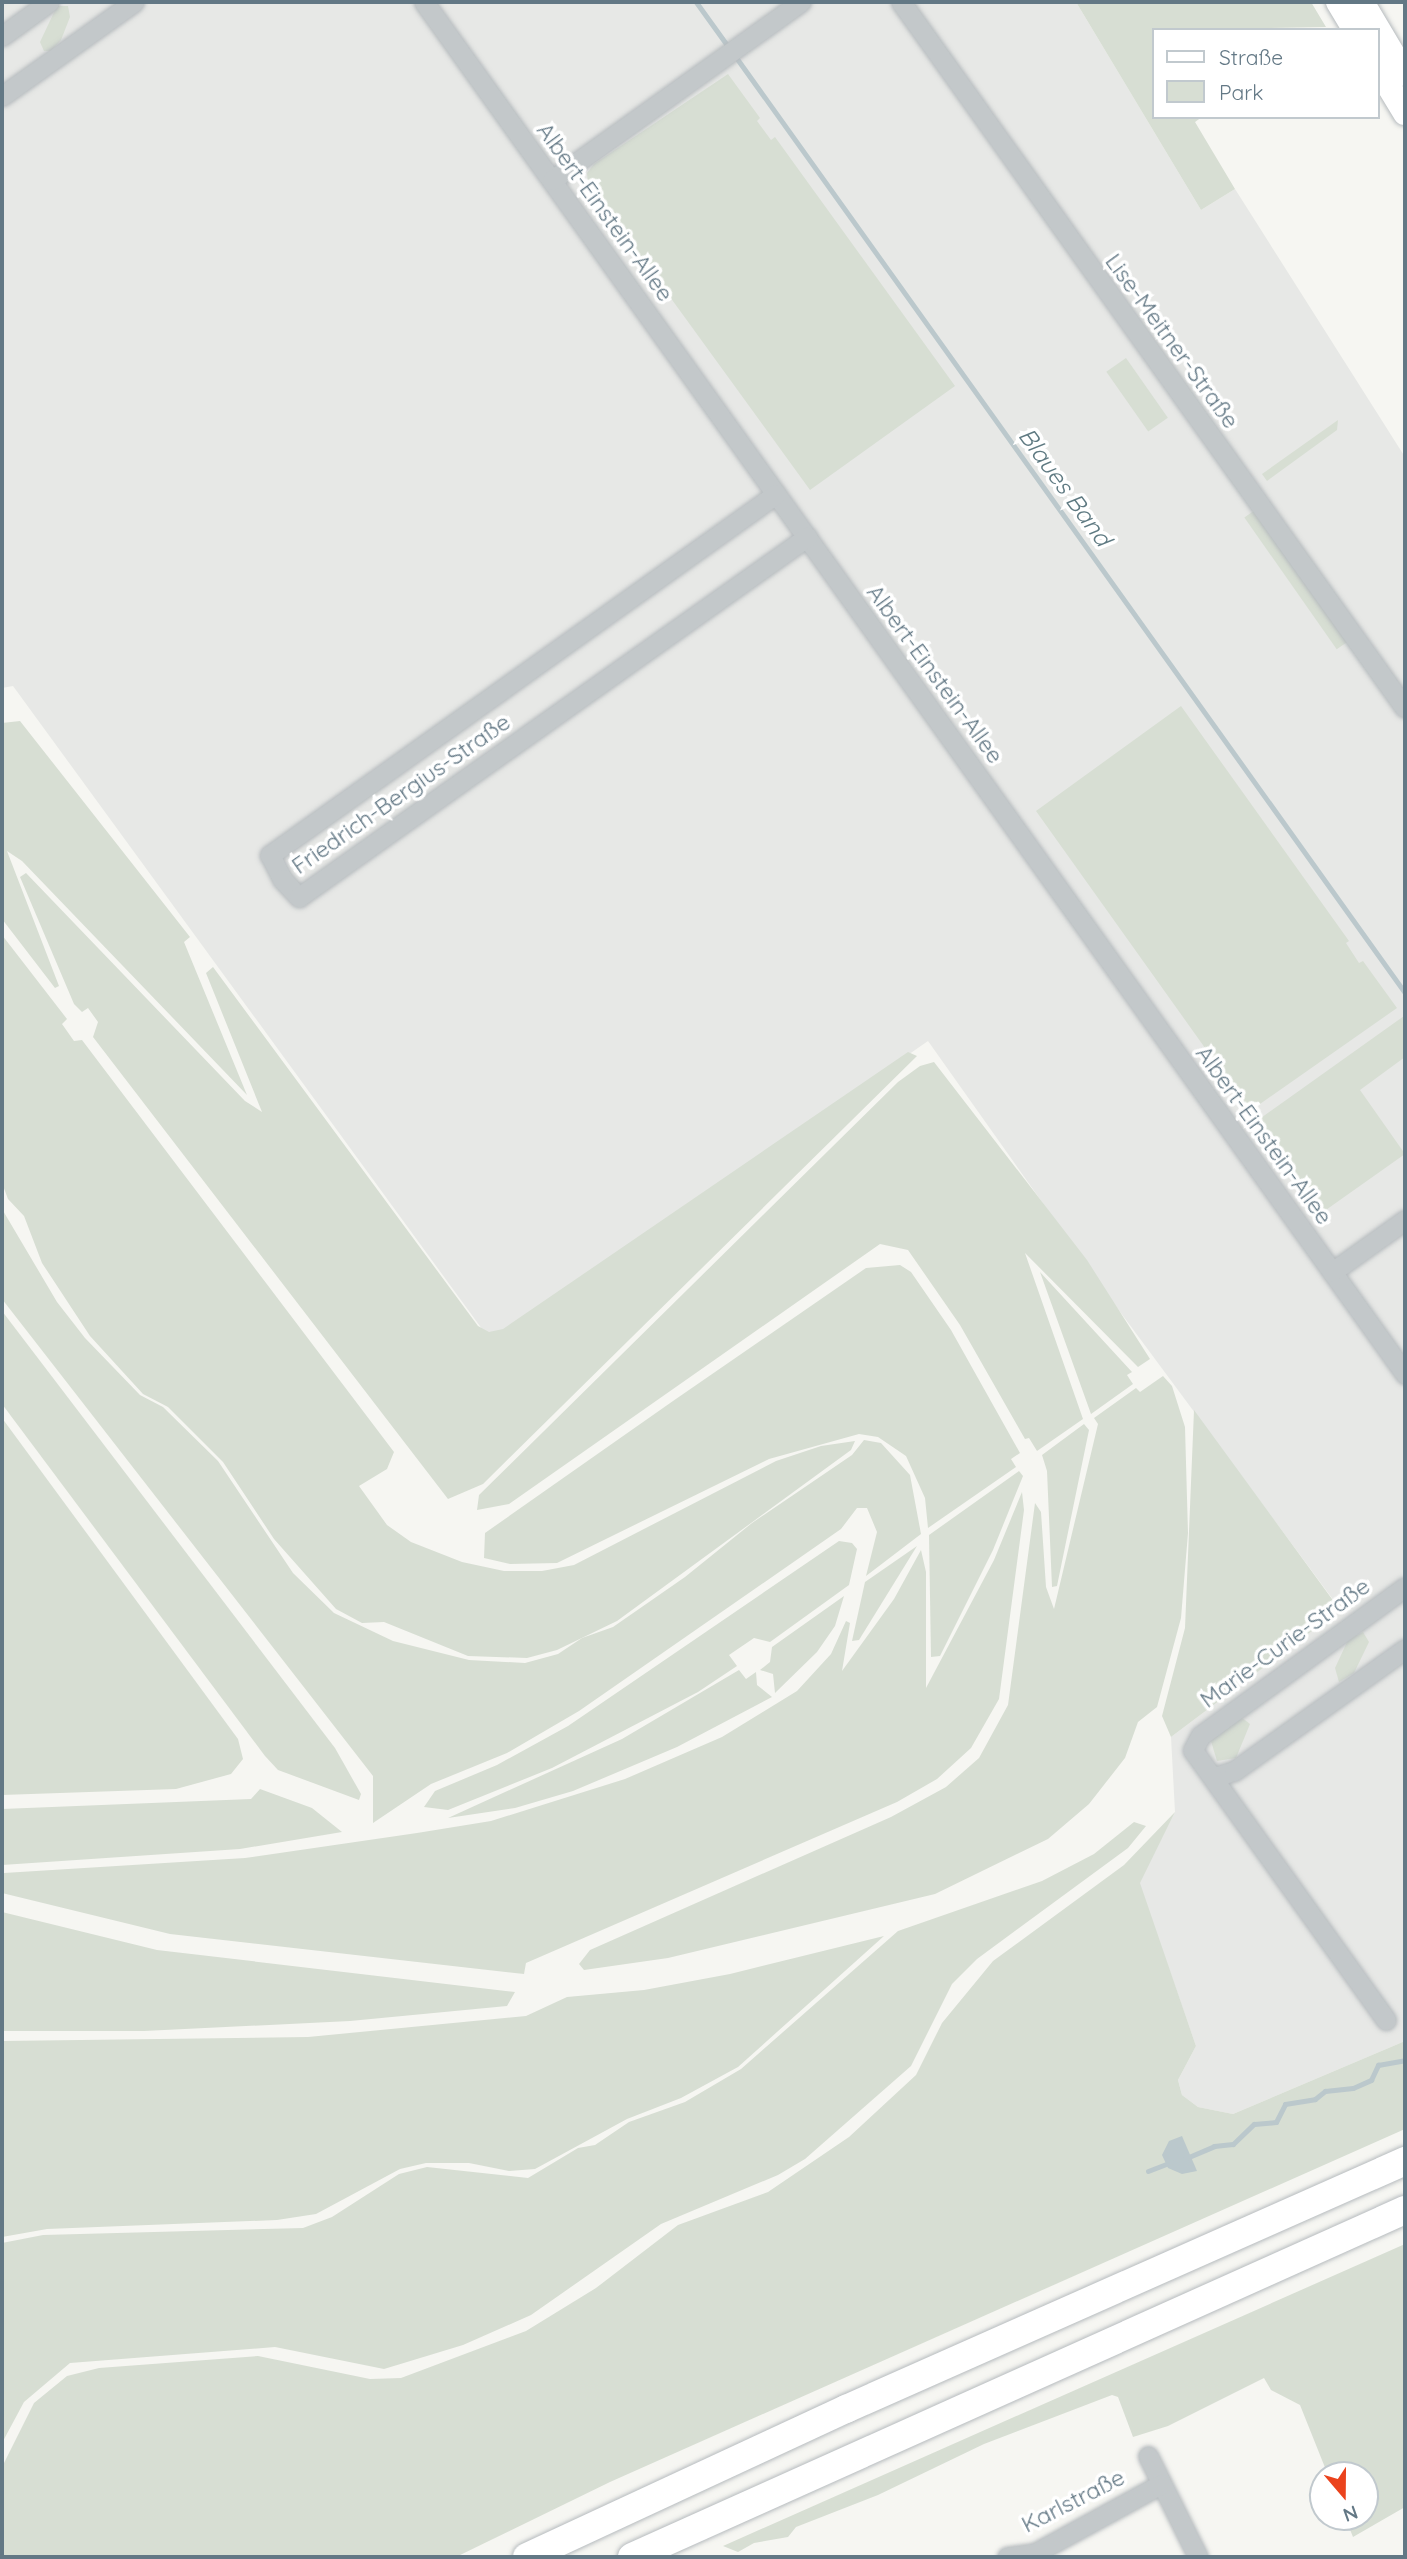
<!DOCTYPE html>
<meta charset="utf-8">
<style>
body{margin:0}
#map{position:relative;width:1407px;height:2559px;overflow:hidden;background:#f6f6f2;font-family:Quicksand,sans-serif}
div>[style]{position:absolute}
.built>*{inset:0;background:#e7e8e6}
.green>*{inset:0;background:#d7ded3;transform-origin:0 0}
.water>*{inset:0;background:#bbc8cc}
.stream>*{height:5px;margin:-2.5px;padding:0 2.5px;transform-origin:2.5px;border-radius:2.5px;background:#bbc8cc}
.roads{filter:drop-shadow(0 0 2px #b6bbbe) drop-shadow(0 0 2px #b6bbbe)}
.minor>*{height:19px;margin:-9.5px;padding:0 9.5px;transform-origin:9.5px;border-radius:9.5px;background:#c3c8ca}
.major>*{height:24px;margin:-12px;padding:0 12px;transform-origin:12px;border-radius:12px;background:#fff}
.highway>*{height:28px;margin:-14px;padding:0 14px;transform-origin:14px;border-radius:14px;background:#fff}
span{translate:-50% -50%;white-space:nowrap;text-align:center;line-height:1.15;-webkit-text-stroke:7px #fff;paint-order:stroke}
.street-label{font-size:23px;color:#637885}
.water-label{font-size:24px;color:#5f7a82;font-style:italic}
.frame{position:absolute;inset:0;border:4px solid #637885;pointer-events:none}
.legend{position:absolute;left:1152px;top:28px;width:228px;height:91px;box-sizing:border-box;background:#fff;border:2px solid #c1c9ce;margin:0;padding:9px 12px;list-style:none;font-size:21px;color:#637885}
.legend li{display:flex;align-items:center;gap:14px;height:35px}
.legend b{width:35px;border:2px solid #c1c9ce}
.north{position:absolute;left:1309px;top:2461px;width:70px;height:70px;box-sizing:border-box;background:#fff;border:2px solid #c1c9ce;border-radius:50%;rotate:160deg;font-size:19px;font-weight:700;line-height:28px;text-align:center;color:#637885}
.north::after{content:'';display:block;margin:auto;width:24px;height:32px;background:#eb431d;clip-path:polygon(50% 0,100% 100%,50% 72%,0 100%)}
</style>
<div id="map">
<div class="built">
<div style="clip-path:polygon(2px 2px,1076px 2px,1201px 210px,1235px 189px,1405px 457px,1405px 2041px,1233px 2114px,1198px 2107px,1182px 2095px,1178px 2080px,1196px 2046px,1139px 1883px,1175px 1812px,1171px 1737px,1340px 1609px,1115px 1305px,928px 1041px,493px 1344px,13px 686px,2px 688px)"></div>
</div>
<div class="green">
<div style="clip-path:polygon(1076px 2px,1311px 2px,1326px 27px,1153px 30px,1153px 117px,1202px 117px,1195px 122px,1235px 189px,1201px 210px)"></div>
<div style="clip-path:polygon(57px 6px,68px 6px,70px 17px,61px 40px,51px 51px,44px 51px,40px 42px)"></div>
<div style="clip-path:polygon(728px 74px,760px 118px,757px 121px,771px 140px,775px 137px,955px 386px,810px 490px,588px 184px,587px 173px,594px 164px)"></div>
<div style="left:1126px;top:358px;width:73px;height:24px;rotate:55deg"></div>
<div style="clip-path:polygon(1338px 420px,1337px 430px,1267px 481px,1262px 474px)"></div>
<div style="left:1255px;top:510px;width:161px;height:13px;rotate:55deg"></div>
<div style="clip-path:polygon(1181px 706px,1349px 941px,1346px 943px,1359px 963px,1363px 961px,1397px 1008px,1250px 1111px,1036px 811px)"></div>
<div style="clip-path:polygon(20px 721px,190px 937px,184px 942px,247px 1095px,22px 861px,7px 851px,59px 986px,55px 988px,2px 919px,2px 723px)"></div>
<div style="clip-path:polygon(26px 873px,245px 1101px,262px 1112px,206px 973px,213px 967px,478px 1326px,489px 1332px,503px 1329px,908px 1052px,917px 1056px,483px 1484px,448px 1499px,93px 1037px,98px 1022px,88px 1008px,82px 1012px,74px 1004px,20px 877px)"></div>
<div style="clip-path:polygon(2px 935px,67px 1019px,62px 1024px,74px 1041px,82px 1040px,394px 1452px,387px 1469px,359px 1486px,387px 1525px,411px 1542px,462px 1562px,504px 1571px,542px 1571px,574px 1565px,776px 1461px,821px 1446px,855px 1441px,851px 1450px,617px 1621px,557px 1650px,527px 1658px,468px 1656px,384px 1622px,362px 1623px,336px 1609px,274px 1539px,223px 1462px,168px 1407px,143px 1394px,90px 1336px,42px 1263px,24px 1216px,8px 1199px,2px 1183px)"></div>
<div style="clip-path:polygon(1404px 1016px,1405px 1057px,1360px 1090px,1405px 1154px,1323px 1212px,1258px 1120px)"></div>
<div style="clip-path:polygon(934px 1062px,1087px 1260px,1150px 1359px,1138px 1367px,1025px 1253px,1083px 1419px,1037px 1451px,1029px 1438px,1025px 1439px,960px 1325px,908px 1250px,880px 1244px,509px 1504px,477px 1510px,479px 1495px,898px 1082px,920px 1066px)"></div>
<div style="clip-path:polygon(2px 1209px,57px 1302px,85px 1338px,140px 1395px,163px 1407px,218px 1461px,293px 1573px,334px 1613px,393px 1641px,469px 1660px,525px 1663px,558px 1654px,582px 1638px,613px 1627px,685px 1577px,752px 1523px,852px 1455px,864px 1440px,881px 1443px,910px 1475px,921px 1534px,866px 1576px,877px 1532px,867px 1508px,857px 1508px,841px 1529px,579px 1711px,507px 1753px,431px 1784px,373px 1823px,373px 1776px,2px 1299px)"></div>
<div style="clip-path:polygon(900px 1265px,911px 1272px,951px 1330px,1020px 1453px,1011px 1459px,1016px 1467px,928px 1528px,925px 1498px,906px 1456px,878px 1437px,859px 1434px,769px 1459px,557px 1563px,510px 1564px,484px 1558px,485px 1533px,673px 1401px,866px 1268px)"></div>
<div style="clip-path:polygon(1040px 1272px,1132px 1372px,1127px 1375px,1133px 1384px,1091px 1414px)"></div>
<div style="clip-path:polygon(2px 1311px,335px 1748px,361px 1794px,359px 1800px,278px 1770px,265px 1756px,2px 1404px)"></div>
<div style="clip-path:polygon(1163px 1376px,1172px 1386px,1185px 1427px,1188px 1533px,1181px 1618px,1157px 1707px,1138px 1722px,1125px 1758px,1089px 1804px,1048px 1839px,935px 1894px,668px 1958px,584px 1970px,579px 1964px,590px 1950px,891px 1817px,946px 1787px,979px 1758px,1008px 1705px,1035px 1503px,1041px 1512px,1046px 1587px,1054px 1609px,1098px 1424px,1094px 1418px,1136px 1388px,1140px 1392px)"></div>
<div style="clip-path:polygon(1194px 1410px,1340px 1610px,1171px 1737px,1162px 1716px,1185px 1628px)"></div>
<div style="clip-path:polygon(2px 1418px,238px 1739px,243px 1759px,231px 1774px,176px 1789px,2px 1795px)"></div>
<div style="clip-path:polygon(1084px 1424px,1089px 1430px,1057px 1586px,1052px 1587px,1047px 1471px,1042px 1455px)"></div>
<div style="clip-path:polygon(1019px 1471px,1023px 1476px,993px 1550px,940px 1656px,931px 1657px,929px 1535px)"></div>
<div style="clip-path:polygon(1022px 1492px,1024px 1510px,999px 1699px,971px 1748px,937px 1779px,897px 1802px,526px 1963px,524px 1974px,170px 1934px,2px 1893px,4px 1873px,245px 1858px,417px 1833px,491px 1821px,625px 1779px,722px 1737px,797px 1691px,831px 1654px,846px 1621px,850px 1623px,842px 1671px,894px 1599px,921px 1550px,926px 1572px,926px 1688px,994px 1560px)"></div>
<div style="clip-path:polygon(839px 1541px,852px 1543px,857px 1549px,849px 1585px,770px 1642px,754px 1638px,729px 1655px,737px 1666px,698px 1692px,552px 1768px,448px 1810px,424px 1807px,435px 1791px,497px 1765px,568px 1726px)"></div>
<div style="clip-path:polygon(917px 1546px,859px 1640px,852px 1641px,865px 1582px)"></div>
<div style="clip-path:polygon(844px 1596px,835px 1626px,817px 1652px,775px 1693px,773px 1674px,760px 1670px,770px 1662px,772px 1647px)"></div>
<div style="clip-path:polygon(1363px 1632px,1369px 1642px,1354px 1673px,1339px 1682px,1335px 1668px,1348px 1640px)"></div>
<div style="clip-path:polygon(739px 1670px,746px 1679px,756px 1672px,757px 1685px,772px 1697px,677px 1747px,573px 1791px,515px 1808px,448px 1818px,622px 1739px)"></div>
<div style="clip-path:polygon(1241px 1717px,1250px 1724px,1236px 1758px,1217px 1761px,1211px 1741px)"></div>
<div style="clip-path:polygon(260px 1789px,312px 1808px,342px 1832px,240px 1849px,2px 1865px,2px 1809px,251px 1799px)"></div>
<div style="clip-path:polygon(1175px 1812px,1140px 1883px,1196px 2046px,1178px 2080px,1182px 2095px,1198px 2107px,1233px 2114px,1405px 2041px,1405px 2129px,610px 2482px,456px 2557px,2px 2557px,2px 2467px,34px 2403px,67px 2376px,99px 2368px,258px 2356px,370px 2379px,401px 2378px,526px 2331px,596px 2288px,678px 2225px,768px 2192px,849px 2137px,916px 2075px,942px 2023px,993px 1961px,1124px 1865px)"></div>
<div style="clip-path:polygon(1134px 1822px,1146px 1826px,1128px 1848px,977px 1959px,952px 1984px,911px 2066px,805px 2159px,778px 2175px,661px 2224px,531px 2315px,463px 2345px,384px 2369px,275px 2347px,70px 2363px,24px 2402px,2px 2443px,2px 2243px,43px 2235px,303px 2228px,332px 2217px,399px 2174px,427px 2167px,528px 2178px,578px 2148px,595px 2145px,629px 2122px,685px 2102px,741px 2069px,898px 1931px,1042px 1881px,1094px 1854px)"></div>
<div style="clip-path:polygon(2px 1912px,157px 1950px,515px 1992px,507px 2006px,350px 2021px,144px 2031px,2px 2031px)"></div>
<div style="clip-path:polygon(884px 1936px,738px 2067px,681px 2098px,627px 2119px,535px 2169px,509px 2171px,469px 2163px,426px 2163px,400px 2169px,316px 2214px,277px 2220px,47px 2229px,2px 2237px,2px 2041px,308px 2037px,526px 2016px,567px 1997px,644px 1990px,730px 1974px)"></div>
<div style="clip-path:polygon(1405px 2244px,1405px 2507px,1353px 2537px,1345px 2517px,1365px 2517px,1365px 2475px,1328px 2475px,1300px 2405px,1271px 2390px,1264px 2378px,1168px 2426px,1133px 2437px,1118px 2397px,1112px 2395px,984px 2444px,878px 2495px,796px 2527px,788px 2537px,754px 2543px,738px 2552px,723px 2546px)"></div>
</div>
<div class="water">
<div style="clip-path:polygon(1182px 2136px,1197px 2171px,1182px 2174px,1168px 2168px,1162px 2155px,1169px 2141px)"></div>
</div>
<div class="stream">
<div style="left:696px;top:2px;width:57px;rotate:54.3deg"></div>
<div style="left:735px;top:56px;width:1152px;rotate:54.43deg"></div>
<div style="left:1184px;top:2159px;width:33px;rotate:-23deg"></div>
<div style="left:1214px;top:2146px;width:19px;rotate:-6deg"></div>
<div style="left:1233px;top:2144px;width:29px;rotate:-44deg"></div>
<div style="left:1254px;top:2124px;width:22px;rotate:-5deg"></div>
<div style="left:1276px;top:2122px;width:20px;rotate:-63deg"></div>
<div style="left:1285px;top:2104px;width:30px;rotate:-9deg"></div>
<div style="left:1315px;top:2099px;width:13px;rotate:-39deg"></div>
<div style="left:1325px;top:2091px;width:28px;rotate:-6deg"></div>
<div style="left:1353px;top:2088px;width:20px;rotate:-24deg"></div>
<div style="left:1371px;top:2080px;width:17px;rotate:-65deg"></div>
<div style="left:1378px;top:2065px;width:27px;rotate:-10deg"></div>
<div style="left:1148px;top:2171px;width:25px;rotate:-21deg"></div>
</div>
<div class="roads">
<div class="minor">
<div style="left:424px;top:2px;width:1687px;rotate:54.43deg"></div>
<div style="left:901px;top:2px;width:867px;rotate:54.48deg"></div>
<div style="left:2px;top:36px;width:58px;rotate:-35.9deg"></div>
<div style="left:2px;top:96px;width:162px;rotate:-35.5deg"></div>
<div style="left:552px;top:180px;width:306px;rotate:-35.6deg"></div>
<div style="left:776px;top:494px;width:622px;rotate:144.49deg"></div>
<div style="left:270px;top:855px;width:27px;rotate:63deg"></div>
<div style="left:282px;top:879px;width:25px;rotate:47deg"></div>
<div style="left:299px;top:897px;width:623px;rotate:-35.32deg"></div>
<div style="left:1332px;top:1272px;width:90px;rotate:-35.5deg"></div>
<div style="left:1214px;top:1777px;width:21px;rotate:-17deg"></div>
<div style="left:1234px;top:1771px;width:210px;rotate:-35.5deg"></div>
<div style="left:1386px;top:2020px;width:332px;rotate:-125.6deg"></div>
<div style="left:1193px;top:1750px;width:16px;rotate:-63deg"></div>
<div style="left:1200px;top:1736px;width:253px;rotate:-36deg"></div>
<div style="left:1148px;top:2456px;width:113px;rotate:63.7deg"></div>
<div style="left:1007px;top:2557px;width:28px;rotate:-8deg"></div>
<div style="left:1035px;top:2553px;width:144px;rotate:-28.7deg"></div>
</div>
<div class="major">
<div style="left:1338px;top:2px;width:33px;rotate:59deg"></div>
<div style="left:1362px;top:2px;width:84px;rotate:59.2deg"></div>
<div style="left:1377px;top:67px;width:54px;rotate:58.7deg"></div>
</div>
<div class="highway">
<div style="left:527px;top:2557px;width:352px;rotate:-24.9deg"></div>
<div style="left:846px;top:2409px;width:612px;rotate:-23.92deg"></div>
<div style="left:632px;top:2557px;width:847px;rotate:-24.18deg"></div>
</div>
</div>
<div class="street-label">
<span style="left:605px;top:212px;rotate:54deg">Albert-Einstein-Allee</span>
<span style="left:1172px;top:341px;rotate:54deg">Lise-Meitner-Straße</span>
<span style="left:935px;top:674px;rotate:54deg">Albert-Einstein-Allee</span>
<span style="left:401px;top:794px;rotate:-35deg">Friedrich-Bergius-Straße</span>
<span style="left:1264px;top:1135px;rotate:54deg">Albert-Einstein-Allee</span>
<span style="left:1285px;top:1643px;rotate:-36deg">Marie-Curie-Straße</span>
<span style="left:1073px;top:2501px;rotate:-27deg">Karlstraße</span>
</div>
<div class="water-label">
<span style="left:1065px;top:487px;rotate:54deg">Blaues Band</span>
</div>
<div class="frame"></div>
<ul class="legend">
<li><b style="height:9px;background:#fff"></b>Straße</li>
<li><b style="height:19px;background:#d7ded3"></b>Park</li>
</ul>
<div class="north">N</div>
</div>
